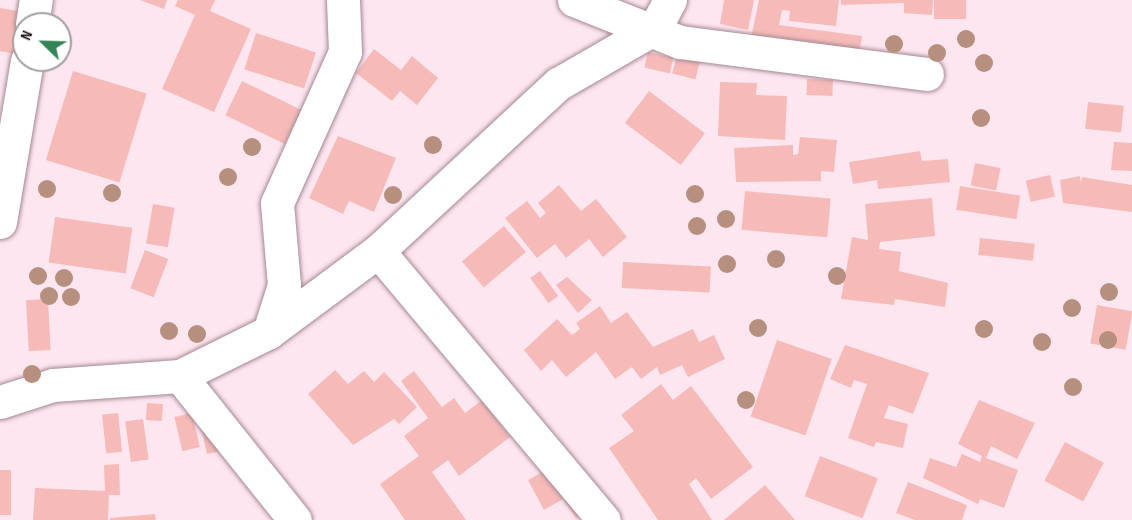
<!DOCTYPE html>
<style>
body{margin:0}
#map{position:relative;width:1132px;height:520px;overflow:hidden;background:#fee6f1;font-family:"Sofia Sans Condensed",sans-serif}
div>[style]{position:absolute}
.building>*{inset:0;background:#f6bbb8;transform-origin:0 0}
.roads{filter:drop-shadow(0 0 2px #a38894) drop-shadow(0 0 2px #a38894)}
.street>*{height:33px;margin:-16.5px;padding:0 16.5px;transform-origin:16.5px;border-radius:16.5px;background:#fff}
.trees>*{width:18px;height:18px;margin:-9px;border-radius:50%;background:#b68f7f}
span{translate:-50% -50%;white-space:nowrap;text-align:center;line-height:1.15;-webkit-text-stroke:5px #fff;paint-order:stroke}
.north{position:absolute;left:12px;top:12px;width:60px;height:60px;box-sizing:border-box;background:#fff;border:2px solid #a39fa1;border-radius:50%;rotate:293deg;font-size:16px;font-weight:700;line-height:24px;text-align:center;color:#190f14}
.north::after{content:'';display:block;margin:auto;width:21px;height:27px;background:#348556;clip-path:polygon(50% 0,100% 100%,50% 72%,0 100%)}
</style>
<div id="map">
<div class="building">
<div style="clip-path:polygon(140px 0,167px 0,164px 9px)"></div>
<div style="clip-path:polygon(178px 0,215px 0,210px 11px,251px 29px,214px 112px,162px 89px,195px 15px,175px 6px)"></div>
<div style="clip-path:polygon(724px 0,754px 0,748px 30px,720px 24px)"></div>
<div style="clip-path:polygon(759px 0,839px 0,836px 26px,789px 21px,790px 11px,782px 10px,779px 25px,862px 36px,859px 55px,751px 38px)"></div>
<div style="clip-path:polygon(841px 0,933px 0,932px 15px,904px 13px,904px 3px,841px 5px)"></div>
<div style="left:934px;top:0;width:32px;height:19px"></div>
<div style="clip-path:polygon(0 8px,36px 14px,24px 24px,24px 56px,0 51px)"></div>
<div style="left:256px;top:33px;width:63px;height:38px;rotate:18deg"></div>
<div style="clip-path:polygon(374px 49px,401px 70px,412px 56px,438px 78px,417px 105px,400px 91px,392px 101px,356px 73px)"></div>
<div style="left:648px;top:52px;width:26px;height:16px;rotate:13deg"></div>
<div style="left:677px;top:55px;width:24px;height:19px;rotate:15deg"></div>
<div style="left:73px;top:71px;width:77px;height:93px;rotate:17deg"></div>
<div style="left:807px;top:79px;width:26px;height:16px;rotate:2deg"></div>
<div style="left:242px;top:81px;width:66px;height:38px;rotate:26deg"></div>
<div style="clip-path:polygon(720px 82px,757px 83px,756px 95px,787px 96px,785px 140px,718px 136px)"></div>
<div style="left:649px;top:91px;width:70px;height:40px;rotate:37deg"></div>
<div style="left:1088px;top:102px;width:36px;height:27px;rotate:6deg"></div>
<div style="clip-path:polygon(338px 136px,396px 158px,374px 212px,349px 201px,343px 214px,309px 198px)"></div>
<div style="clip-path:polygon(800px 137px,837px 140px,834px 172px,821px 171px,821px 181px,736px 182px,734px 148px,793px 145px,793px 155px,798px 154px)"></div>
<div style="clip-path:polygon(1114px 142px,1132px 143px,1132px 171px,1111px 170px)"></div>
<div style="clip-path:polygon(920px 151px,922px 161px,948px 159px,950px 182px,878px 189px,877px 180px,853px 184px,849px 162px)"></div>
<div style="left:975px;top:163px;width:26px;height:23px;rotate:11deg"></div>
<div style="left:1050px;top:175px;width:22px;height:25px;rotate:77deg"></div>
<div style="clip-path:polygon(1080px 176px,1081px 183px,1082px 177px,1132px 185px,1132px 212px,1063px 203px,1060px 180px)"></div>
<div style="clip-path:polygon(559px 185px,581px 211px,596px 199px,627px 237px,603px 257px,589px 239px,566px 258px,555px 244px,537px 258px,505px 218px,527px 201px,540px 218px,546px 213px,538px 203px)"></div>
<div style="left:960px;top:186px;width:61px;height:24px;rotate:9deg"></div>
<div style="left:745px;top:191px;width:86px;height:39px;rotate:5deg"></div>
<div style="clip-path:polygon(932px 198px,935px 236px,880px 242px,879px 249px,901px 252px,899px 271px,948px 283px,945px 307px,895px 299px,894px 305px,841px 299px,852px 237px,868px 240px,865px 204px)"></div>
<div style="left:153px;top:204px;width:22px;height:40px;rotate:10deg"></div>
<div style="left:55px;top:217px;width:78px;height:46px;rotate:8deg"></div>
<div style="left:504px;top:226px;width:34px;height:55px;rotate:50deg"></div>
<div style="left:980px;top:238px;width:55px;height:17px;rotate:6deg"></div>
<div style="left:145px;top:250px;width:25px;height:41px;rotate:21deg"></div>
<div style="left:623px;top:262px;width:88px;height:26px;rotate:3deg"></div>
<div style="left:540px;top:271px;width:31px;height:12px;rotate:54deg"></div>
<div style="clip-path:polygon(567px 277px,592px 300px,578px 313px,556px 285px)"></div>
<div style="left:48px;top:299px;width:51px;height:22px;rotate:87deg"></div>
<div style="left:1097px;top:305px;width:36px;height:39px;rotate:10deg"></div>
<div style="clip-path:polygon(600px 306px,611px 323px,627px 312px,653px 347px,693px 329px,699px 342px,714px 335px,725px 359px,688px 377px,682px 365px,660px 375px,657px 367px,641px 379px,632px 367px,615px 379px,596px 352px,566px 377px,552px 360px,541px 371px,524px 350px,557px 319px,572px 335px,580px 329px,576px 323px)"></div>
<div style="left:777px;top:340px;width:58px;height:81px;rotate:19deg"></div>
<div style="clip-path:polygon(845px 345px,929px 373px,913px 414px,889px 405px,884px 418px,908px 424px,903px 448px,876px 442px,874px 447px,848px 438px,867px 384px,854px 380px,851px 388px,830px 379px)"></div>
<div style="clip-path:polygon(335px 370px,348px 384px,364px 371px,374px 382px,384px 372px,417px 407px,399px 424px,394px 419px,353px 445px,308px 394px)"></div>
<div style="clip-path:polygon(414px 371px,442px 407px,454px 398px,465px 413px,482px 400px,510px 437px,459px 476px,448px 460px,432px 472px,466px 520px,405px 520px,380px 484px,419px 456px,404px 436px,428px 418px,401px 381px)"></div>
<div style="clip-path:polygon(661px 384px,673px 400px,691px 386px,753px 467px,711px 499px,696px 478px,689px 484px,712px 520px,658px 520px,609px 448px,634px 431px,621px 415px)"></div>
<div style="clip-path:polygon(979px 400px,1035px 423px,1017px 459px,991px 446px,986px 458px,1018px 470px,1004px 508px,980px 499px,978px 504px,923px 478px,930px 458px,956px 467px,962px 454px,980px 462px,982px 456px,958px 444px)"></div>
<div style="left:147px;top:403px;width:16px;height:17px;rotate:4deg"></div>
<div style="left:118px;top:413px;width:39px;height:16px;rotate:84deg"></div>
<div style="left:192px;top:413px;width:35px;height:18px;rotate:77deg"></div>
<div style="left:143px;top:419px;width:41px;height:18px;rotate:82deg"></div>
<div style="clip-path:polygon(200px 423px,228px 450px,207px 454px)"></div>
<div style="left:1065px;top:442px;width:44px;height:44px;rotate:28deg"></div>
<div style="left:820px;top:456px;width:62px;height:43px;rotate:21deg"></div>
<div style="clip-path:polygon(119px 464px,120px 495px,109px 495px,108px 520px,33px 520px,35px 488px,105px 491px,104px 465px)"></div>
<div style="clip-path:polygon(553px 466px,596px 505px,576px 518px,563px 499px,544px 510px,528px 480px)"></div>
<div style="left:0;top:470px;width:11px;height:45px"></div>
<div style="clip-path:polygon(908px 482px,967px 505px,962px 520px,915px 520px,896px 513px)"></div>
<div style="clip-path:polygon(765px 485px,795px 520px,724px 520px)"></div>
<div style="clip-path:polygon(155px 514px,156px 520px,110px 520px,110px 518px)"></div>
</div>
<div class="roads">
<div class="street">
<div style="left:574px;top:0;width:114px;rotate:21.6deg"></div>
<div style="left:680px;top:42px;width:249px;rotate:7.4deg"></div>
<div style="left:32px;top:24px;width:24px;rotate:-81deg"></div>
<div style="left:0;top:222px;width:164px;rotate:-80.5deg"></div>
<div style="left:378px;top:251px;width:351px;rotate:50deg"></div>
<div style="left:269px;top:332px;width:49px;rotate:-72.3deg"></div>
<div style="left:284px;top:285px;width:82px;rotate:-94.9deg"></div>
<div style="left:277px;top:203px;width:166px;rotate:-65.8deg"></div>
<div style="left:345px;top:52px;width:52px;rotate:-92.2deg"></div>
<div style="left:180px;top:376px;width:184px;rotate:51.4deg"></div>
<div style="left:0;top:402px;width:56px;rotate:-17.8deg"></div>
<div style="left:53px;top:385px;width:127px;rotate:-4.1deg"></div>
<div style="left:180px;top:376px;width:99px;rotate:-26.3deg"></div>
<div style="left:269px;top:332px;width:136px;rotate:-36.6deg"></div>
<div style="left:378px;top:251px;width:246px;rotate:-42.9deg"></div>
<div style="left:558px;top:84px;width:112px;rotate:-30deg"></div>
<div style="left:655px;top:28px;width:32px;rotate:-62deg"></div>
</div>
</div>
<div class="trees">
<div style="left:966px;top:39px"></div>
<div style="left:894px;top:44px"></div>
<div style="left:937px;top:53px"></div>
<div style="left:984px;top:63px"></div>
<div style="left:981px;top:118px"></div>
<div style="left:433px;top:145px"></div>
<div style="left:252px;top:147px"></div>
<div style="left:228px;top:177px"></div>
<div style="left:47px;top:189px"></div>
<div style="left:112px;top:193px"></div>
<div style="left:695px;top:194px"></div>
<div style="left:393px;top:195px"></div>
<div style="left:726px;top:219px"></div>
<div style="left:697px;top:226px"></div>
<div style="left:776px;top:259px"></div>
<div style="left:727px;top:264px"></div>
<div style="left:38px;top:276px"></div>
<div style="left:837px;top:276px"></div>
<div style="left:64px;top:278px"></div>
<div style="left:1109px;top:292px"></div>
<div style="left:49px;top:296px"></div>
<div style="left:71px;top:297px"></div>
<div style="left:1072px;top:308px"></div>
<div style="left:758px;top:328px"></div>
<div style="left:984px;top:329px"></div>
<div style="left:169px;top:331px"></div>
<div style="left:197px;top:334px"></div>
<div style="left:1108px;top:340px"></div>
<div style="left:1042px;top:342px"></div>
<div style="left:32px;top:374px"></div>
<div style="left:1073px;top:387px"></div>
<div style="left:746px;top:400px"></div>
</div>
<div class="north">N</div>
</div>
